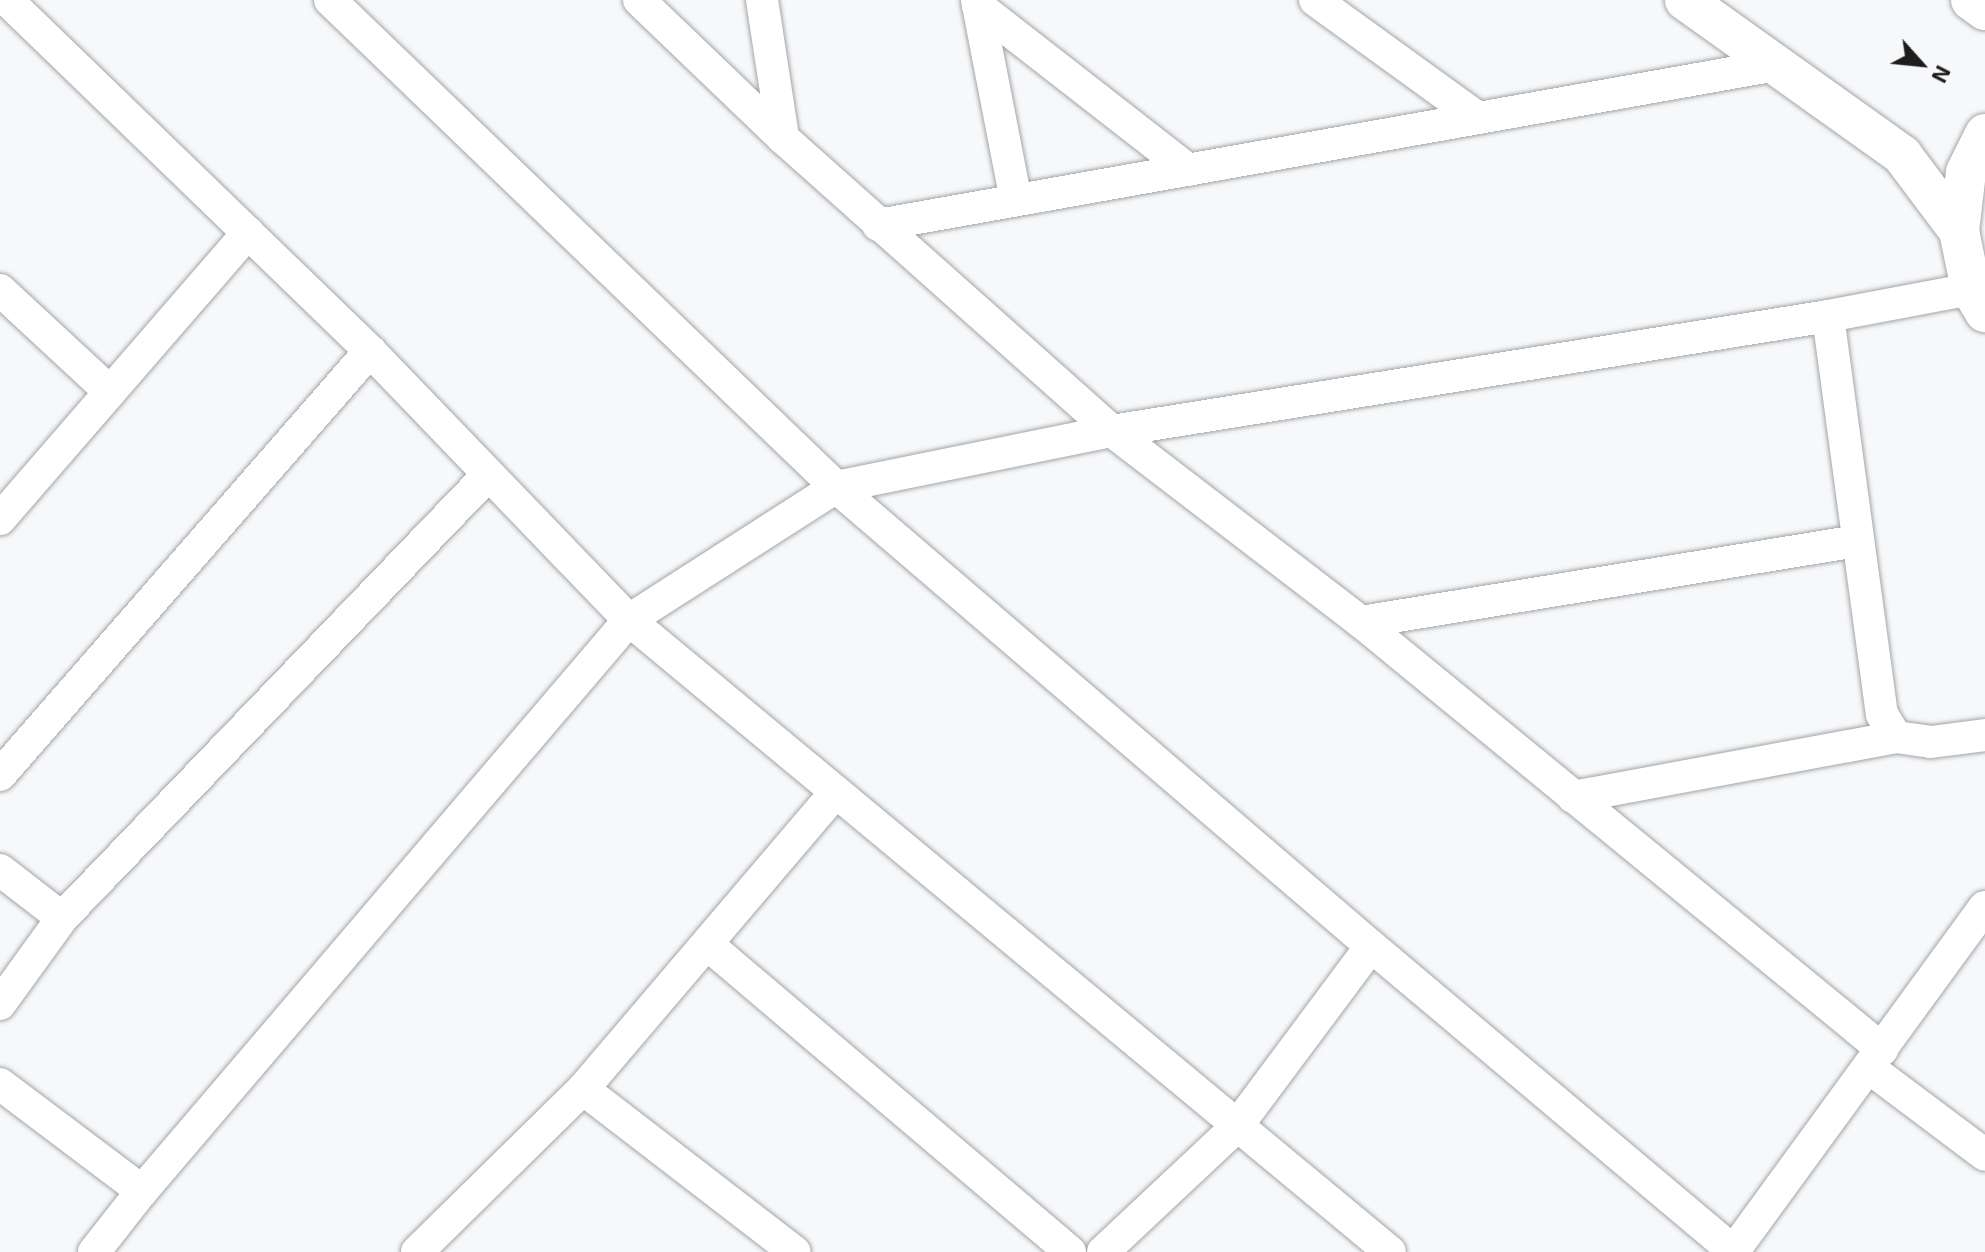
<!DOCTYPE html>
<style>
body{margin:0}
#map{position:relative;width:1985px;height:1252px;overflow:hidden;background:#f6f8fa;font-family:"Exo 2",sans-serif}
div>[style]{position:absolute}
.roads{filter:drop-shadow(0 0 2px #a3a5a7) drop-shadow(0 0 2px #a3a5a7)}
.minor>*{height:32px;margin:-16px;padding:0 16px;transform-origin:16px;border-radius:16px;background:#fff}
.tertiary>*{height:40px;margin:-20px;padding:0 20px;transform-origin:20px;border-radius:20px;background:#fff}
span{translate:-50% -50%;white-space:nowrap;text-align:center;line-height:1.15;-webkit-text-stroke:7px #f6f8fa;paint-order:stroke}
.north{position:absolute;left:1881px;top:24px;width:80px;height:80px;-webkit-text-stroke:6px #f6f8fa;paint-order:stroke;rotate:117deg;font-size:22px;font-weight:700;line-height:32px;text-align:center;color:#1d1d1e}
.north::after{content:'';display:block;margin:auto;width:28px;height:36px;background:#1d1d1e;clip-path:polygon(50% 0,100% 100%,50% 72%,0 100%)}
</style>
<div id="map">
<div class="roads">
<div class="minor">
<div style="left:7px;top:0;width:505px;rotate:44.04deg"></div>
<div style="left:370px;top:351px;width:373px;rotate:46.1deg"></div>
<div style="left:629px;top:620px;width:989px;rotate:39.71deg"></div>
<div style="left:330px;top:0;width:702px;rotate:43.9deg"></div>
<div style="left:836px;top:487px;width:705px;rotate:40.63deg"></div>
<div style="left:1371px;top:946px;width:476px;rotate:40.1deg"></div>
<div style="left:639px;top:0;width:199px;rotate:43.8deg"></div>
<div style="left:783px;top:138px;width:441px;rotate:41.7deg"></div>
<div style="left:1112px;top:431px;width:314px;rotate:37.5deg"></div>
<div style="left:1361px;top:622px;width:503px;rotate:-9.27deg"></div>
<div style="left:762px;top:0;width:140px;rotate:81.3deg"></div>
<div style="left:977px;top:0;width:204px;rotate:79deg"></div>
<div style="left:1315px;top:0;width:201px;rotate:35.9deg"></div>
<div style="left:978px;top:6px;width:267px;rotate:37.9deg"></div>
<div style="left:878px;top:225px;width:912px;rotate:-10.1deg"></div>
<div style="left:0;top:290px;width:150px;rotate:42.8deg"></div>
<div style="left:1828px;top:316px;width:402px;rotate:82.3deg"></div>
<div style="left:1882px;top:714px;width:27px;rotate:59deg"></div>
<div style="left:1896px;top:737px;width:35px;rotate:8deg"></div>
<div style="left:1931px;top:742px;width:54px;rotate:-7.4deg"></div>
<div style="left:0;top:519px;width:379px;rotate:-49.1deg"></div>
<div style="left:1361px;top:622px;width:674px;rotate:39.34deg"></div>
<div style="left:0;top:775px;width:563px;rotate:-48.89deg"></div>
<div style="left:1573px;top:797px;width:329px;rotate:-10.5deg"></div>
<div style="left:0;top:870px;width:78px;rotate:37.7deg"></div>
<div style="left:707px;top:944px;width:476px;rotate:40.3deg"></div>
<div style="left:0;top:1004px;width:106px;rotate:-54.2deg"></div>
<div style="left:62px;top:918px;width:613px;rotate:-46.12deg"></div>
<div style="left:1868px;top:1067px;width:146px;rotate:36.9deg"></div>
<div style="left:0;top:1084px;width:178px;rotate:37deg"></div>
<div style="left:583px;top:1089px;width:267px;rotate:37.6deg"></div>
<div style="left:94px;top:1252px;width:78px;rotate:-51.8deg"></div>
<div style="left:142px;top:1191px;width:750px;rotate:-49.54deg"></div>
<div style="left:629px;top:620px;width:246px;rotate:-32.7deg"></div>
<div style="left:836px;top:487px;width:282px;rotate:-11.5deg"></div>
<div style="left:1112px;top:431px;width:725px;rotate:-9.12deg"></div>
<div style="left:1828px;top:316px;width:146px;rotate:-10.7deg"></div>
<div style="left:417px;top:1252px;width:233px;rotate:-44.5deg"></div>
<div style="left:583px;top:1089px;width:390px;rotate:-49.6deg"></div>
<div style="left:1103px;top:1252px;width:184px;rotate:-43.2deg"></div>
<div style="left:1237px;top:1126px;width:224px;rotate:-53.3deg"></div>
<div style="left:1733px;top:1252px;width:427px;rotate:-53.9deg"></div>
</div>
<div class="tertiary">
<div style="left:1685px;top:0;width:267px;rotate:35.5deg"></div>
<div style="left:1902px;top:155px;width:95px;rotate:53.1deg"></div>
<div style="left:1971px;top:0;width:17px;rotate:36deg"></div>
<div style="left:1985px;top:134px;width:42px;rotate:116.6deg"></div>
<div style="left:1966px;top:172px;width:59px;rotate:96.8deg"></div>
<div style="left:1959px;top:231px;width:59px;rotate:78.3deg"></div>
<div style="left:1971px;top:289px;width:27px;rotate:59deg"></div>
</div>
</div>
<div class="north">N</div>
</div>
